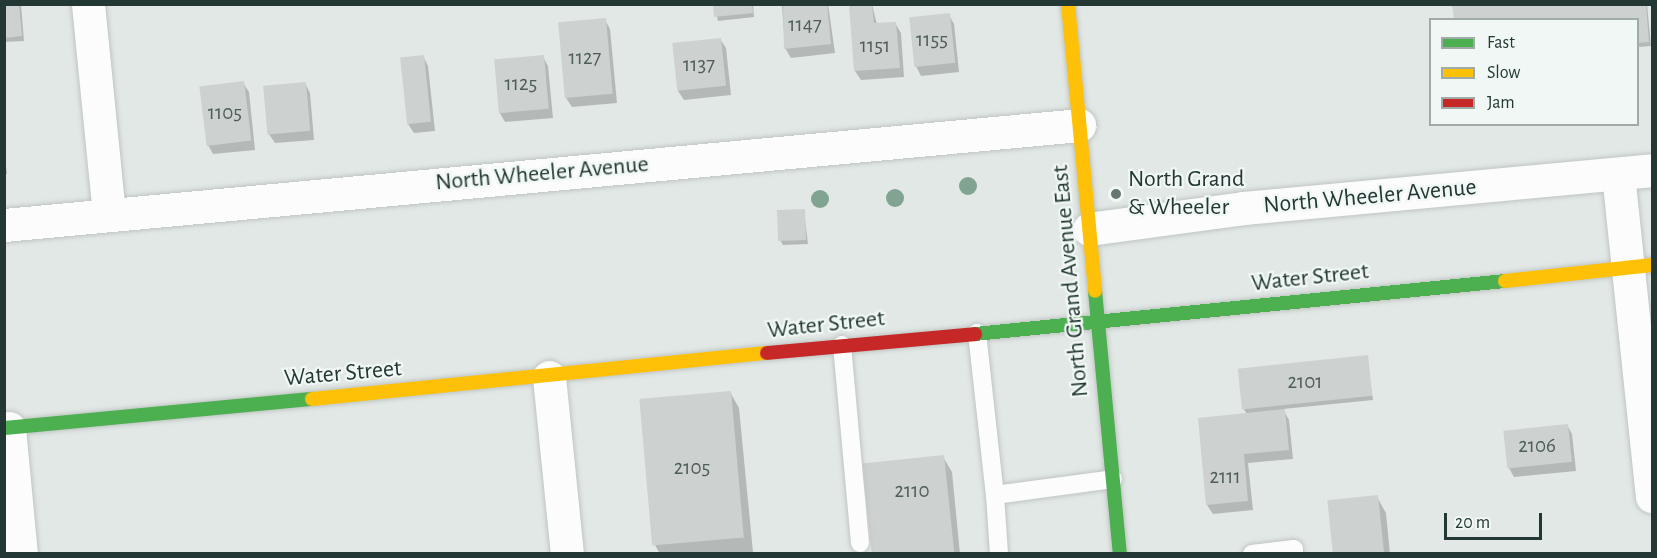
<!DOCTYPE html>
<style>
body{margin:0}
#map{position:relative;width:1657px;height:558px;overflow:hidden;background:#e2e8e5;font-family:"Alegreya Sans",sans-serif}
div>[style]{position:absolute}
.shadow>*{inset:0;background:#0003}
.building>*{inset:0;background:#cdd1d0;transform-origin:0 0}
.roads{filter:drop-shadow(0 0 2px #bfc5c2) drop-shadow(0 0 2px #bfc5c2)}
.lane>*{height:18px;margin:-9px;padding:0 9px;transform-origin:9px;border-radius:9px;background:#fbfcfb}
.street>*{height:33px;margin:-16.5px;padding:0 16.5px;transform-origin:16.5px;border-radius:16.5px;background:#fbfcfb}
.fast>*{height:14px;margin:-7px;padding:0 7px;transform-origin:7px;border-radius:7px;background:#4caf50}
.slow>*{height:14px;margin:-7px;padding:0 7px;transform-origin:7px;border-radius:7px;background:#ffc107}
.jam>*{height:14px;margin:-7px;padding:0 7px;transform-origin:7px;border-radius:7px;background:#c62828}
.trees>*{width:18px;height:18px;margin:-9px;border-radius:50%;background:#81a391}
.dots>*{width:16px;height:16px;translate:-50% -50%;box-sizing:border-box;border:3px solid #f0f7f4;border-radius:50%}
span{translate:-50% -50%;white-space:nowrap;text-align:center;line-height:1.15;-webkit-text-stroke:4.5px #f0f7f4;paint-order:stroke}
.number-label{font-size:21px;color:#4e5e5b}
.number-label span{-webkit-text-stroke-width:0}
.street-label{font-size:24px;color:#233834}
.poi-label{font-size:24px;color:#233834}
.left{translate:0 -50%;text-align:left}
.frame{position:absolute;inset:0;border:6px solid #233834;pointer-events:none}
.legend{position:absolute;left:1429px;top:18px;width:210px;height:108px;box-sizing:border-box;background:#f0f7f4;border:2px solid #9eaba7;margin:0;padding:8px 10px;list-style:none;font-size:18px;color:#233834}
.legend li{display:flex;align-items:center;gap:12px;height:30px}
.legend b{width:30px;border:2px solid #9eaba7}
.scale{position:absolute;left:1444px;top:513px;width:98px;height:27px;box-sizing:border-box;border:3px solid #233834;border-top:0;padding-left:8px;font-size:18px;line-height:21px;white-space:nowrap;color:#233834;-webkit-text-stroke:4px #f0f7f4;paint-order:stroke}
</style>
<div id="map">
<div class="shadow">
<div style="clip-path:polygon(4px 4px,21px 4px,24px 41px,4px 42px)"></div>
<div style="clip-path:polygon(714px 4px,753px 4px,754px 17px,718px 21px)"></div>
<div style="clip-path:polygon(828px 4px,835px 53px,791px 58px,785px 48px,782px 6px)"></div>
<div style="clip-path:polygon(850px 4px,872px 4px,877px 25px,895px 23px,901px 33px,904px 77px,861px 80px,855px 71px)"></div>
<div style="clip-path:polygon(1454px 4px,1647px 4px,1651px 46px,1638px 47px,1638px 20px)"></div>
<div style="clip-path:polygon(949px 15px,954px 24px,959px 72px,921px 76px,916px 66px)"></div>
<div style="clip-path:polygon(605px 20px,610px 29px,617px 103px,572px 107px,566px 98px)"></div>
<div style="clip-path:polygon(720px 39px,726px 48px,731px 95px,684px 100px,678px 91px)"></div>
<div style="clip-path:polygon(423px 56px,428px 66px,435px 131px,414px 133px,408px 124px)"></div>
<div style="clip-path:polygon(543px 57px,548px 66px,553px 118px,505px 122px,500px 113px)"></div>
<div style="clip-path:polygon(243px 83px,249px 92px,255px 150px,213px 154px,208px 145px,201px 87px)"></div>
<div style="clip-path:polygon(305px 83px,310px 93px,314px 140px,275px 143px,269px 134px)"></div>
<div style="clip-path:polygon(4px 150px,7px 174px,4px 174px)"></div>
<div style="clip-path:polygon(804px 211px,808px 244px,783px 245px,780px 240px)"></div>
<div style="clip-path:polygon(1367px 357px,1373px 400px,1283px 409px,1289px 420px,1293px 459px,1248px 463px,1253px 510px,1213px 514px,1207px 505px,1247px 414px,1243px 408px)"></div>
<div style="clip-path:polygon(730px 392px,739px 408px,753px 552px,660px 554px,655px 545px)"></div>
<div style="clip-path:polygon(1567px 425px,1572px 434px,1576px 471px,1514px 477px,1509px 468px)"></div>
<div style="clip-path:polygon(943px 457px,952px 472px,960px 554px,872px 554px)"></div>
<div style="clip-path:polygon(1377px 497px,1386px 513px,1390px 554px,1333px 554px)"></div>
</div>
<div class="building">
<div style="clip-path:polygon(4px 4px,19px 4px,22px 36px,4px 38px)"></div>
<div style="clip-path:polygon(713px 4px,752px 4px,753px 13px,714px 17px)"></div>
<div style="clip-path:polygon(783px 4px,827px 4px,831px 44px,784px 49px)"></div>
<div style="clip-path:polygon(1452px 4px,1646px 4px,1649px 42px,1638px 43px,1638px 20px,1454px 20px)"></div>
<div style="clip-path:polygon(849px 5px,872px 5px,874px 23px,896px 22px,900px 68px,854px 71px)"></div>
<div style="left:950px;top:13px;width:50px;height:41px;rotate:84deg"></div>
<div style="left:606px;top:18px;width:76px;height:48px;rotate:85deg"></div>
<div style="left:721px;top:38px;width:48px;height:49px;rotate:84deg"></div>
<div style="left:424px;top:55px;width:67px;height:24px;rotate:84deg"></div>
<div style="left:544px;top:55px;width:54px;height:50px;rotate:85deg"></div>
<div style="left:244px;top:81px;width:60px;height:45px;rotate:83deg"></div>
<div style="left:306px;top:82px;width:49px;height:43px;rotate:85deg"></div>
<div style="left:805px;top:209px;width:31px;height:28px;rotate:88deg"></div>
<div style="left:1368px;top:355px;width:41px;height:131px;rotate:84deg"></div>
<div style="left:731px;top:391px;width:147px;height:92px;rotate:85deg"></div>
<div style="clip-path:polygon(1285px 409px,1289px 450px,1244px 454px,1248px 501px,1206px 505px,1198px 418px)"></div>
<div style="left:1568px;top:424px;width:38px;height:65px;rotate:84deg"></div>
<div style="left:944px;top:455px;width:100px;height:82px;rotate:84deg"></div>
<div style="left:1378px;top:495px;width:59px;height:51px;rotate:84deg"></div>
</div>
<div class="roads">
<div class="lane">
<div style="left:977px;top:333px;width:163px;rotate:83.7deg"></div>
<div style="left:995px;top:495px;width:119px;rotate:-7.7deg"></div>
<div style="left:842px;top:345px;width:199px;rotate:84.8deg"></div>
<div style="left:995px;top:495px;width:59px;rotate:86.1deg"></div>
<div style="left:1252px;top:554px;width:42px;rotate:-6.8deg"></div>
<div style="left:1294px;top:549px;width:5px;rotate:90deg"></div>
</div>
<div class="street">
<div style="left:88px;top:4px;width:210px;rotate:84.3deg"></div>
<div style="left:1618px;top:174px;width:324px;rotate:84deg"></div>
<div style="left:4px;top:225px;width:1080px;rotate:-5.31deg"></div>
<div style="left:1089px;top:229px;width:156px;rotate:-7.7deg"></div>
<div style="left:1244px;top:208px;width:410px;rotate:-5.3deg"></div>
<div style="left:549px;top:377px;width:178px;rotate:84.2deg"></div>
<div style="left:9px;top:428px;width:127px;rotate:84.6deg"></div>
</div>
<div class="fast">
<div style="left:1095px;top:291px;width:264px;rotate:84.6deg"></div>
<div style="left:975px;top:334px;width:533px;rotate:-5.71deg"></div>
<div style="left:4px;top:428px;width:309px;rotate:-5.4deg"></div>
</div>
<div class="slow">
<div style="left:1068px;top:4px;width:288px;rotate:84.6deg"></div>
<div style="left:1505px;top:281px;width:148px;rotate:-6.2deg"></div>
<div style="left:312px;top:399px;width:457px;rotate:-5.8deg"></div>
</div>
<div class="jam">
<div style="left:767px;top:353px;width:209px;rotate:-5.2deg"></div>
</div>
</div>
<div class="trees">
<div style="left:968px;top:186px"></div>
<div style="left:895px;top:198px"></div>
<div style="left:820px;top:199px"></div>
</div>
<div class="dots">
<div style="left:1116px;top:194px;background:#667672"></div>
</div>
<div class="number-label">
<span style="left:805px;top:25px">1147</span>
<span style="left:932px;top:40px">1155</span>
<span style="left:875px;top:46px">1151</span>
<span style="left:585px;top:58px">1127</span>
<span style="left:699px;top:65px">1137</span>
<span style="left:521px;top:84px">1125</span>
<span style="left:225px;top:113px">1105</span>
<span style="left:1305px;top:382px">2101</span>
<span style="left:1537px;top:446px">2106</span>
<span style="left:692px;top:468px">2105</span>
<span style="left:1225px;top:477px">2111</span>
<span style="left:912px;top:491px">2110</span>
</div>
<div class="street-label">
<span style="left:542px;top:174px;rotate:-5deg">North Wheeler Avenue</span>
<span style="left:1370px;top:197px;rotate:-5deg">North Wheeler Avenue</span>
<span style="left:1310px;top:278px;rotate:-6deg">Water Street</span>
<span style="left:1071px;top:281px;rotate:-95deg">North Grand Avenue East</span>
<span style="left:826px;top:325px;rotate:-6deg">Water Street</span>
<span style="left:343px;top:374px;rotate:-5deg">Water Street</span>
</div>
<div class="poi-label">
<span class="left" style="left:1128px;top:194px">North Grand<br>&amp; Wheeler</span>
</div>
<div class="frame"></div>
<ul class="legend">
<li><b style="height:8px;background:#4caf50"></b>Fast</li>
<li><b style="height:8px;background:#ffc107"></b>Slow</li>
<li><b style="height:8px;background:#c62828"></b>Jam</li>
</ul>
<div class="scale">20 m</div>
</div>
